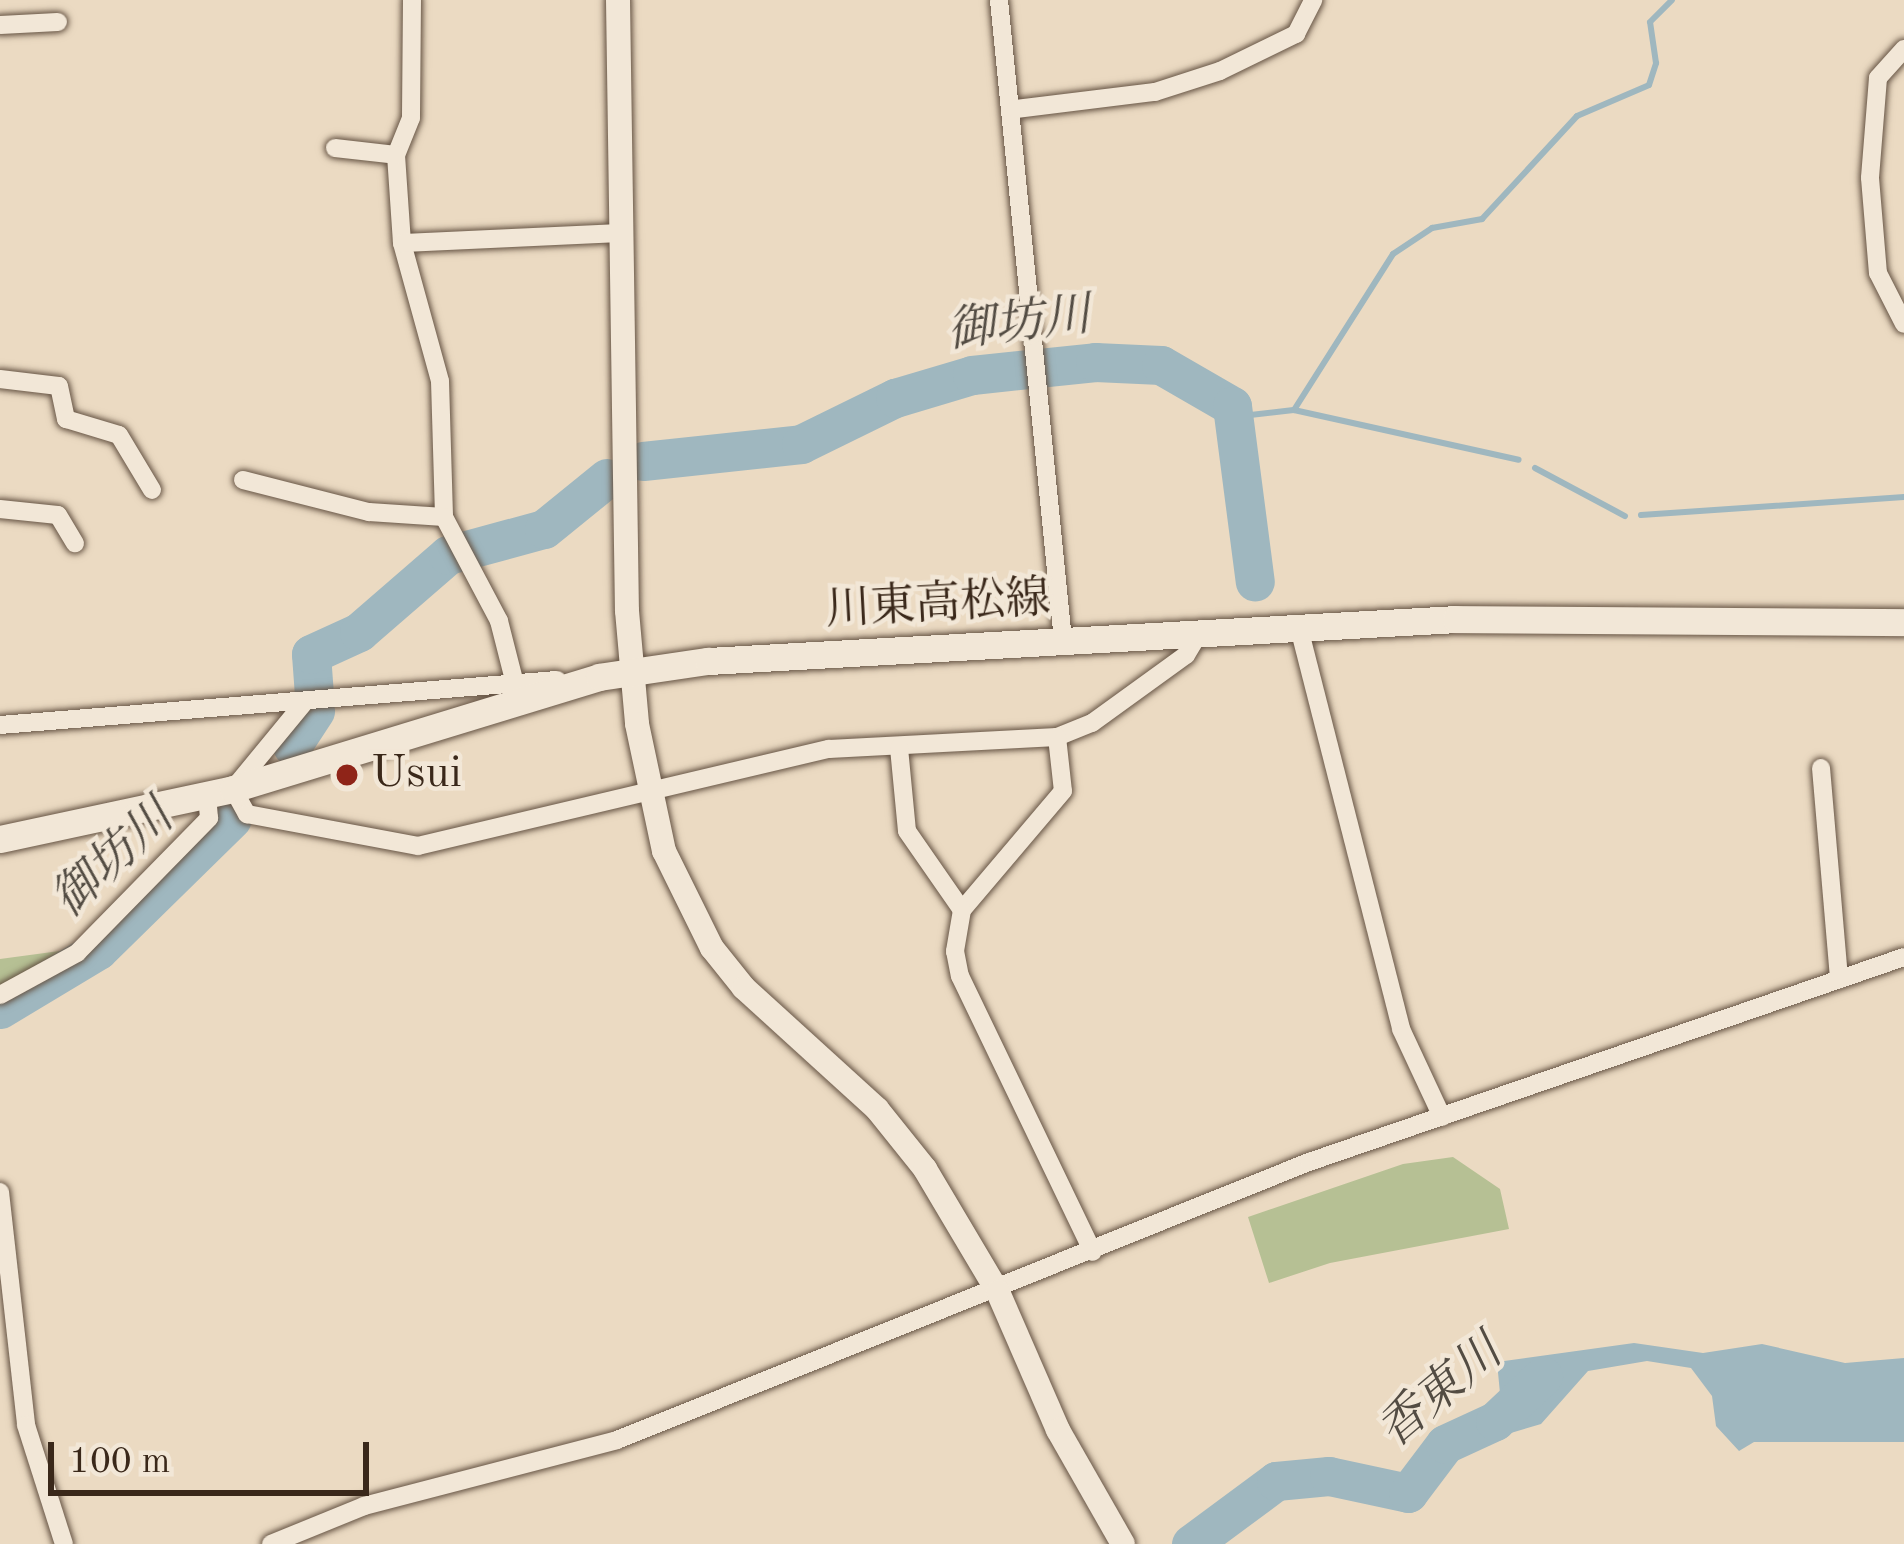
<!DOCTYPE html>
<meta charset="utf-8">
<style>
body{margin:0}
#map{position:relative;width:1904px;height:1544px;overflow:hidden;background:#ebdac2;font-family:"Old Standard TT","Noto Serif JP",serif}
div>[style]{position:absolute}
.green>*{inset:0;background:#b6c094}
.water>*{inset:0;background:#9fb7bf}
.stream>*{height:6px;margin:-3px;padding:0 3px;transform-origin:3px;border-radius:3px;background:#9fb7bf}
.river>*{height:39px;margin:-19.5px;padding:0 19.5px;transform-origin:19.5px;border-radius:19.5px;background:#9fb7bf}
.roads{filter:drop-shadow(0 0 3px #665444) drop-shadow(0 0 3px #665444)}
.minor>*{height:18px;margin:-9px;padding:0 9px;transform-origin:9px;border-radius:9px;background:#f2e7d7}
.tertiary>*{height:24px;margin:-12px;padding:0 12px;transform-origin:12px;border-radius:12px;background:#f2e7d7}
.secondary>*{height:27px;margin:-13.5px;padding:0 13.5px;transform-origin:13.5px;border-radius:13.5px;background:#f2e7d7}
.dots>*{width:33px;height:33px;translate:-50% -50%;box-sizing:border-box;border:6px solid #f2e7d7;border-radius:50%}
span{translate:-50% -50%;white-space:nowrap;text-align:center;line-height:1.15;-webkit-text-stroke:9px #f2e7d7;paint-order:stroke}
.street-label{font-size:45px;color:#3a281a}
.poi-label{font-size:45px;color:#3a281a}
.left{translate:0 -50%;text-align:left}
.water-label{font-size:48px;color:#534c43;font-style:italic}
.scale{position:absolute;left:48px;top:1442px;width:321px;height:54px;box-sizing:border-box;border:6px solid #3a281a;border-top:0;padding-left:15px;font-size:36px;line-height:42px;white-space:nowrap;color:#3a281a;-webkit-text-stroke:9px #f2e7d7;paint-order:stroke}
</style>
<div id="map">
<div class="green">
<div style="clip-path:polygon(67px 950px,0 989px,0 959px)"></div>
<div style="clip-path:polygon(1453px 1157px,1500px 1189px,1509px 1229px,1330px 1263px,1269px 1283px,1248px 1217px,1403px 1164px)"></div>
</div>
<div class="water">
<div style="clip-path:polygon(1634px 1343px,1703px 1353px,1762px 1344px,1845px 1363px,1904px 1358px,1904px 1442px,1754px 1442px,1739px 1451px,1716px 1426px,1712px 1396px,1691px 1368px,1647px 1361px,1588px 1371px,1541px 1424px,1504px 1435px,1497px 1362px)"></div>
</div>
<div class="stream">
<div style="left:1294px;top:410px;width:230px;rotate:12.5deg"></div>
<div style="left:1233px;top:417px;width:61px;rotate:-6.5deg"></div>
<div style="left:1294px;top:410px;width:185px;rotate:-57.6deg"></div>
<div style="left:1393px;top:254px;width:47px;rotate:-33.7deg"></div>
<div style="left:1432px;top:228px;width:51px;rotate:-10.2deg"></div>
<div style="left:1482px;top:219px;width:140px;rotate:-47.3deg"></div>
<div style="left:1577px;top:116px;width:78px;rotate:-23.3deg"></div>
<div style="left:1649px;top:85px;width:23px;rotate:-72deg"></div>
<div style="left:1656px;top:63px;width:41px;rotate:-98.3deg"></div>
<div style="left:1650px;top:22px;width:31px;rotate:-45deg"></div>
<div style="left:1535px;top:468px;width:102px;rotate:28.1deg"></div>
<div style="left:1641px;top:515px;width:264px;rotate:-3.9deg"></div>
</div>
<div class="river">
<div style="left:643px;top:461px;width:159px;rotate:-6.1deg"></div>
<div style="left:801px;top:444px;width:105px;rotate:-26.1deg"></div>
<div style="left:895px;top:398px;width:80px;rotate:-16.6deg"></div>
<div style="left:972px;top:375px;width:124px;rotate:-6deg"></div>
<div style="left:1095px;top:362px;width:66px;rotate:2.6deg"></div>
<div style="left:1161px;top:365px;width:82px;rotate:30deg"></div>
<div style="left:1232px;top:406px;width:177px;rotate:82.6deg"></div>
<div style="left:314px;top:695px;width:41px;rotate:-94.2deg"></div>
<div style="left:311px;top:654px;width:53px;rotate:-24.6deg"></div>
<div style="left:359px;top:632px;width:118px;rotate:-40.9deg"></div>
<div style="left:448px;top:555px;width:99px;rotate:-15.2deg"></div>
<div style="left:544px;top:529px;width:81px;rotate:-39deg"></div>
<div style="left:292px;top:746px;width:42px;rotate:-56.7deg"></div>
<div style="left:0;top:1009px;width:114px;rotate:-31deg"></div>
<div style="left:98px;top:950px;width:187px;rotate:-44.4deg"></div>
<div style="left:1191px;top:1544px;width:106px;rotate:-36.5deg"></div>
<div style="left:1276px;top:1481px;width:53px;rotate:-5.4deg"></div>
<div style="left:1329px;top:1476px;width:81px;rotate:12.1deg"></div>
<div style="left:1408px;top:1493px;width:61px;rotate:-52.9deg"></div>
<div style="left:1445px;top:1444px;width:55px;rotate:-24.7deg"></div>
<div style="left:1495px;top:1421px;width:66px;rotate:-43.2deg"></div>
</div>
<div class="roads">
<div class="minor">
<div style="left:412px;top:0;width:118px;rotate:90.5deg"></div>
<div style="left:411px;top:118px;width:40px;rotate:112deg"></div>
<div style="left:396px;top:155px;width:88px;rotate:86.1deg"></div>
<div style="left:402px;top:243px;width:143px;rotate:74.6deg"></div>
<div style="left:440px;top:381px;width:136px;rotate:88.3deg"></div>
<div style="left:444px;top:517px;width:118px;rotate:62.1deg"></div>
<div style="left:499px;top:621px;width:65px;rotate:75.7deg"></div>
<div style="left:999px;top:0;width:643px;rotate:84.29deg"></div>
<div style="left:0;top:25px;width:58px;rotate:-3deg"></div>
<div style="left:1904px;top:49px;width:39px;rotate:132deg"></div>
<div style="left:1878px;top:78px;width:100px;rotate:94.6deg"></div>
<div style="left:1870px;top:178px;width:95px;rotate:85.2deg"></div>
<div style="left:1878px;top:273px;width:57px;rotate:63deg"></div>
<div style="left:1016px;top:109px;width:140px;rotate:-7deg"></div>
<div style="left:1155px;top:92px;width:68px;rotate:-17.9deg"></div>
<div style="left:1220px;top:71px;width:85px;rotate:-26deg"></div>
<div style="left:1296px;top:34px;width:38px;rotate:-63deg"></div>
<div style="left:335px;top:148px;width:61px;rotate:6.5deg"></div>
<div style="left:402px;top:243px;width:220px;rotate:-2.6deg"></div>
<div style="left:0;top:379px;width:59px;rotate:6.8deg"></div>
<div style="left:59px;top:386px;width:34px;rotate:78deg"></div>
<div style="left:66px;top:419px;width:55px;rotate:16.8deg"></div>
<div style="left:119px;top:435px;width:64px;rotate:59deg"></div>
<div style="left:243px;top:480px;width:130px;rotate:14.3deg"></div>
<div style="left:369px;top:512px;width:75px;rotate:3.8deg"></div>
<div style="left:0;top:509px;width:58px;rotate:5.9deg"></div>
<div style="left:58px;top:515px;width:33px;rotate:59deg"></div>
<div style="left:1299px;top:628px;width:414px;rotate:75.7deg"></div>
<div style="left:1401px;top:1029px;width:97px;rotate:65deg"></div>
<div style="left:303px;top:704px;width:110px;rotate:129.5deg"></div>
<div style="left:233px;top:789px;width:29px;rotate:61deg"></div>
<div style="left:247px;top:814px;width:174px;rotate:10.6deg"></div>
<div style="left:418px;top:846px;width:422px;rotate:-13.3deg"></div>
<div style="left:829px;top:749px;width:228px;rotate:-3deg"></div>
<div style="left:1057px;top:737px;width:38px;rotate:-22deg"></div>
<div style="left:1092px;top:723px;width:116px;rotate:-35.9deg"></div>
<div style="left:1186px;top:655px;width:26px;rotate:-59deg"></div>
<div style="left:0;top:725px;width:559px;rotate:-4.62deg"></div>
<div style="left:1057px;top:737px;width:54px;rotate:83.7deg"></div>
<div style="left:1063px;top:791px;width:156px;rotate:130.3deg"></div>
<div style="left:962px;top:910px;width:42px;rotate:99.7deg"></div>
<div style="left:955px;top:951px;width:25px;rotate:79deg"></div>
<div style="left:960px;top:976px;width:306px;rotate:64.3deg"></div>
<div style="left:899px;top:748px;width:83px;rotate:84.5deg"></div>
<div style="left:907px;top:831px;width:96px;rotate:55.2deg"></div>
<div style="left:1821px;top:768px;width:212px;rotate:85.1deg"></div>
<div style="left:0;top:995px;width:88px;rotate:-28.6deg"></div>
<div style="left:77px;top:953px;width:189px;rotate:-45.6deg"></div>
<div style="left:209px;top:818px;width:23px;rotate:-95deg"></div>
<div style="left:0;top:1192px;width:234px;rotate:83.6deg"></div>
<div style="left:26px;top:1425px;width:125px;rotate:72.3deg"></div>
<div style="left:271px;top:1544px;width:100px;rotate:-22.2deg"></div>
<div style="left:364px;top:1506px;width:261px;rotate:-14.6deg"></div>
<div style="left:617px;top:1440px;width:746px;rotate:-21.89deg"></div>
<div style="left:1309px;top:1162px;width:629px;rotate:-19.01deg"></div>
</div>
<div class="tertiary">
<div style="left:618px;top:0;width:611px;rotate:89.16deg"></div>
<div style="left:627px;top:611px;width:113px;rotate:84.9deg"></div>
<div style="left:637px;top:724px;width:130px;rotate:78deg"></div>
<div style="left:664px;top:851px;width:108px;rotate:63.7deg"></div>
<div style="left:712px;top:948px;width:51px;rotate:51.3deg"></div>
<div style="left:744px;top:988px;width:180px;rotate:42.3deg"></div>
<div style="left:877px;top:1109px;width:77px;rotate:51.3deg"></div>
<div style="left:925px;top:1169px;width:143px;rotate:59.3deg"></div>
<div style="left:998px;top:1292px;width:150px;rotate:66.5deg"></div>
<div style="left:1058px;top:1430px;width:131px;rotate:60.3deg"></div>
</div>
<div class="secondary">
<div style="left:0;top:839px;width:238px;rotate:-12.1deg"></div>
<div style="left:233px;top:789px;width:383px;rotate:-17deg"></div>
<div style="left:599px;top:677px;width:110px;rotate:-8.4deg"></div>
<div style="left:708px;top:661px;width:749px;rotate:-3.21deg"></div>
<div style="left:1456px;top:619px;width:448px;rotate:0.4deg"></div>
</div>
</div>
<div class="dots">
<div style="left:347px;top:775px;background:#8f2418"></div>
</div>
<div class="street-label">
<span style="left:938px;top:606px;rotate:-3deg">川東高松線</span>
</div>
<div class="poi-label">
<span class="left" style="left:371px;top:775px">Usui</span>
</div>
<div class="water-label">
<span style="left:1019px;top:325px;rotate:-7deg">御坊川</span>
<span style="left:114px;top:860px;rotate:-43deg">御坊川</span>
<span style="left:1441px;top:1393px;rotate:-40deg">香東川</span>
</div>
<div class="scale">100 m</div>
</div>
